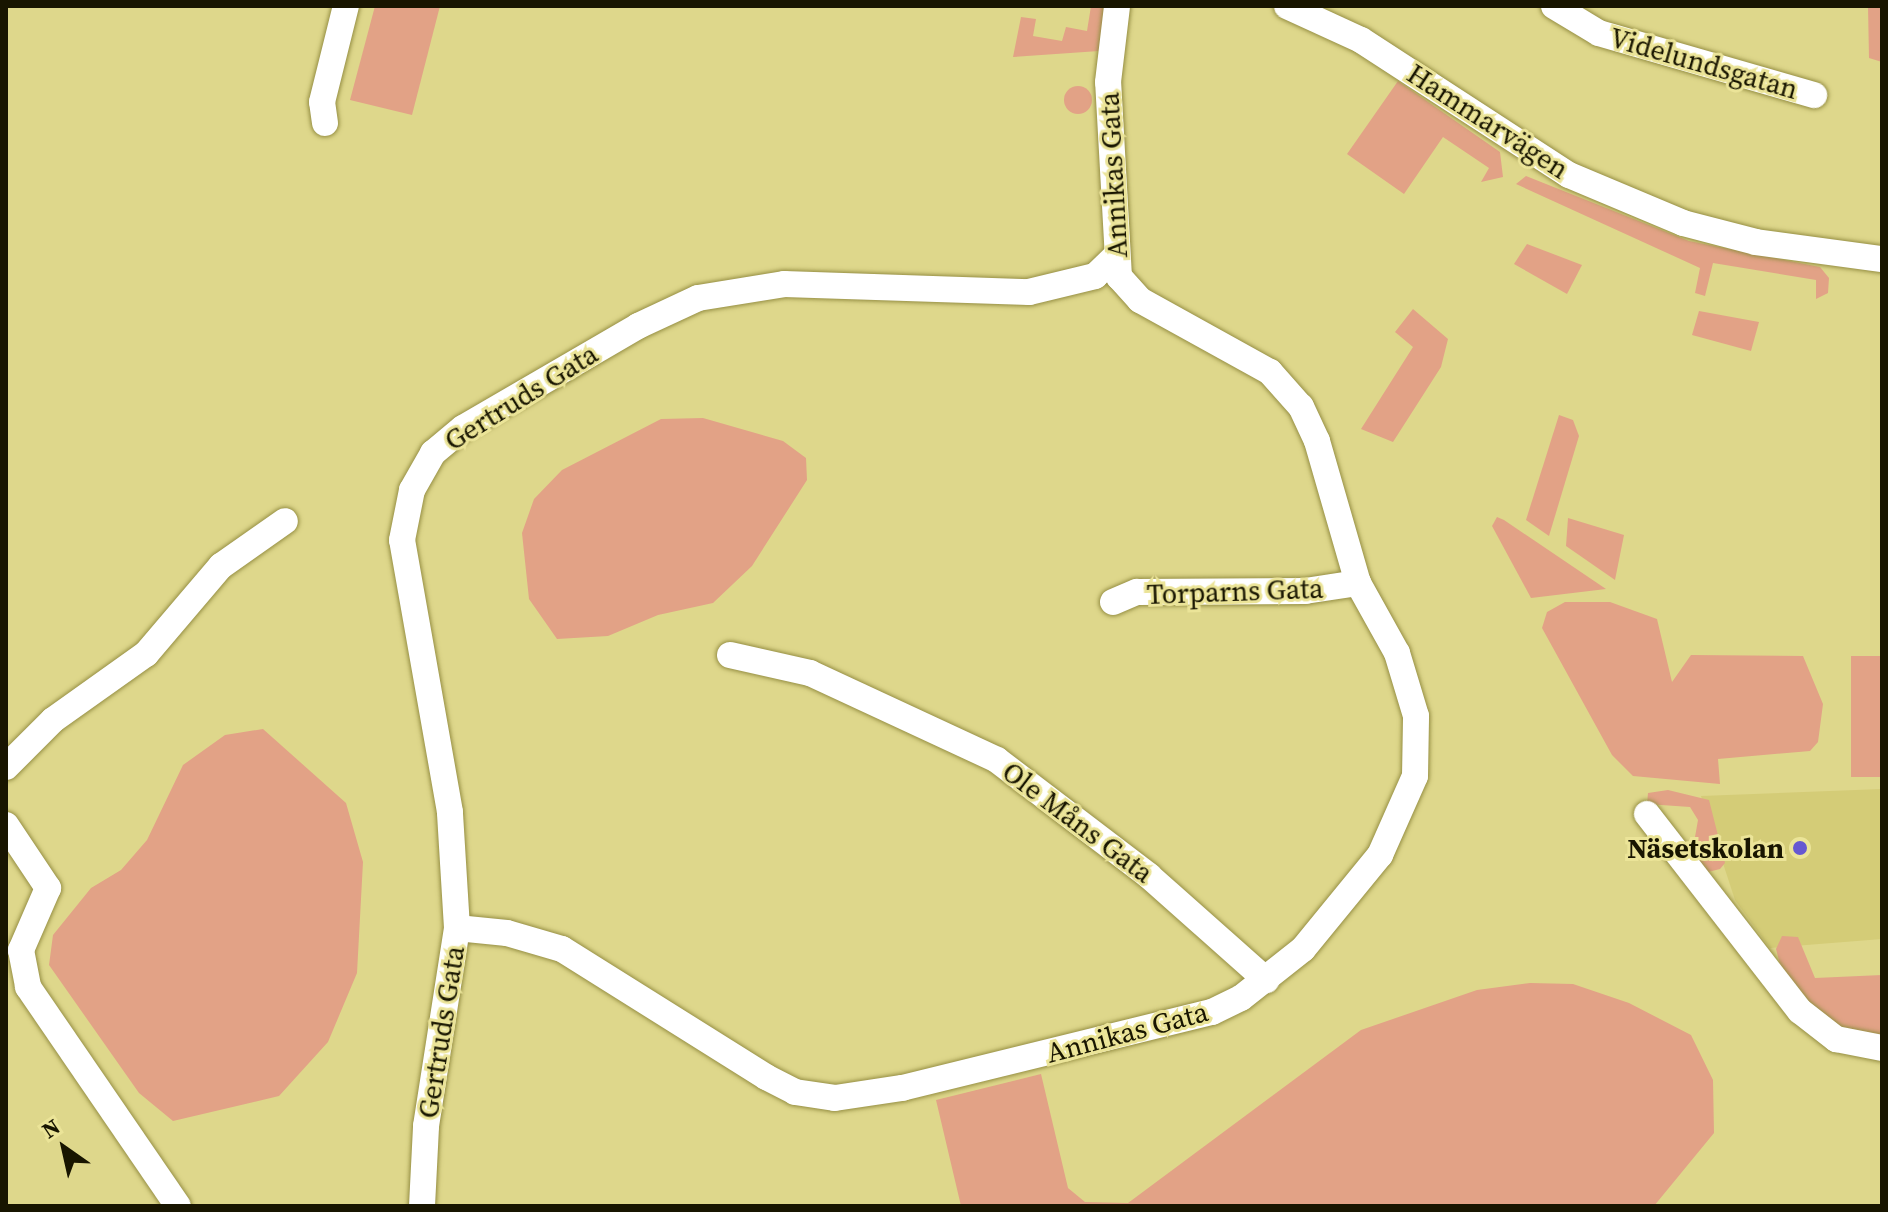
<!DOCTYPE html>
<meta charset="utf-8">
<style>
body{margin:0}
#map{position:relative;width:1888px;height:1212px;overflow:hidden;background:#ded78b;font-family:"Source Serif 4",serif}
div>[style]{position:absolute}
.built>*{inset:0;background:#d4cc77}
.green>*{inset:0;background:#e2a286;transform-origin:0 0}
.round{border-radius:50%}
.roads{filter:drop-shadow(0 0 2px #968f44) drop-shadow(0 0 2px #968f44)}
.street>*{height:26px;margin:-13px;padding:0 13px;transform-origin:13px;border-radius:13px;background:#fff}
.dots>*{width:22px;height:22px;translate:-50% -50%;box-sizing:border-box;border:4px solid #ebe498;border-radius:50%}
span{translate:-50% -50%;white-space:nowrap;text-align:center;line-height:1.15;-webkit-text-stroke:6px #ebe498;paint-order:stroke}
.street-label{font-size:28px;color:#181500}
.poi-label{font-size:28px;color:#181500;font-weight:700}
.right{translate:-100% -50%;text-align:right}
.frame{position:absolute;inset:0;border:8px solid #181500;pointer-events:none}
.north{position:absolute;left:24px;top:1108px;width:80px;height:80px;-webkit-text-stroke:6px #ebe498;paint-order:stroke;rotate:326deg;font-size:22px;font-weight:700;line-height:32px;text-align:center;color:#181500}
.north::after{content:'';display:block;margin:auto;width:28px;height:36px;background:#181500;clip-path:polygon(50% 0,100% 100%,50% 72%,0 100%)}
</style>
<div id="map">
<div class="built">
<div style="clip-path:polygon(1882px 789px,1882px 939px,1770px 948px,1735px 900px,1701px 796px)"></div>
</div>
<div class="green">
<div style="clip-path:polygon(375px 6px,440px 6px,412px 115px,350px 100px)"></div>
<div style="clip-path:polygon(1091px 6px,1108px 6px,1099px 51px,1013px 57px,1021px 17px,1036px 19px,1033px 36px,1062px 41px,1066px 27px,1087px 31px)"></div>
<div style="clip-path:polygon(1868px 6px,1882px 6px,1882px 62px,1869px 58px)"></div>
<div style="clip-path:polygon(1398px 81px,1500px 152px,1503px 177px,1481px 182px,1489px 168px,1443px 137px,1404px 194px,1347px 154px)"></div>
<div class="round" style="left:1064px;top:86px;width:28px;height:28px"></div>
<div style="clip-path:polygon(1526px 176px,1689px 241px,1820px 267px,1829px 278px,1828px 293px,1816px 299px,1816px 280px,1713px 263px,1705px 296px,1695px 293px,1700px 268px,1516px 184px)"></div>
<div style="clip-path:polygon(1527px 244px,1582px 265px,1567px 294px,1514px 264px)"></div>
<div style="clip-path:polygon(1413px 309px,1448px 339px,1441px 367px,1393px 442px,1361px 429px,1413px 347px,1395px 332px)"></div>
<div style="clip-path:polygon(1699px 311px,1759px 322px,1751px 351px,1692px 335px)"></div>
<div style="clip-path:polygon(1559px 415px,1573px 420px,1579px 436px,1549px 536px,1526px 520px)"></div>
<div style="clip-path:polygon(703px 418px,783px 441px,806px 458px,807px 480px,752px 566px,713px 603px,658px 615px,608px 636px,557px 639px,529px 599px,522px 533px,534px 499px,562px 470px,661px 419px)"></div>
<div style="clip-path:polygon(1497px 517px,1504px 520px,1606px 589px,1531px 598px,1492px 526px)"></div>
<div style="clip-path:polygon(1568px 518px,1624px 535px,1615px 580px,1566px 546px)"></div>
<div style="clip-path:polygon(1565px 602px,1610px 602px,1657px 619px,1672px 682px,1691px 655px,1803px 656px,1823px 704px,1818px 742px,1810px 751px,1718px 759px,1720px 784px,1633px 776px,1612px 755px,1542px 628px,1547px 612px)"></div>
<div style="left:1882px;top:656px;width:121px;height:31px;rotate:90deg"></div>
<div style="clip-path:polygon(263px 729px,346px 803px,363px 862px,357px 973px,328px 1042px,279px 1096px,173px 1121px,139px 1093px,49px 965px,53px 935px,91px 888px,121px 870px,147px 840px,183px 765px,225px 735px)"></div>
<div style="clip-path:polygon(1668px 790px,1709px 800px,1725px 863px,1720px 869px,1708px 872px,1692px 854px,1698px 820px,1690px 807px,1647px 804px,1648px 793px)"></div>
<div style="clip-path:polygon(1782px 936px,1798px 937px,1815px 978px,1882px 975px,1882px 1039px,1848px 1032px,1823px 1018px,1781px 968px,1776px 949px)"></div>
<div style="clip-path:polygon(1530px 983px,1573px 984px,1629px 1003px,1691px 1035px,1713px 1080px,1714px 1133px,1654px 1206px,961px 1206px,936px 1100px,1041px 1074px,1068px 1188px,1085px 1202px,1128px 1203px,1361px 1030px,1477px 990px)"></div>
</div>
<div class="roads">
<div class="street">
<div style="left:1287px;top:6px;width:81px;rotate:24.7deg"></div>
<div style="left:1361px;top:40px;width:248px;rotate:33deg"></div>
<div style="left:1569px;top:175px;width:124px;rotate:22.8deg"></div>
<div style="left:1683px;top:223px;width:75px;rotate:14.6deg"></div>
<div style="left:1756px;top:242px;width:127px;rotate:7.7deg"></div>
<div style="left:1554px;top:6px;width:52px;rotate:31deg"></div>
<div style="left:1599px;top:33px;width:224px;rotate:16.1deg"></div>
<div style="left:325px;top:123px;width:21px;rotate:-98deg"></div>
<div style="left:322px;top:102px;width:99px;rotate:-76deg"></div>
<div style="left:1113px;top:602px;width:26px;rotate:-23deg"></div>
<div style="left:1137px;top:592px;width:168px;rotate:-0.3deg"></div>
<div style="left:1305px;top:591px;width:54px;rotate:-8.6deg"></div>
<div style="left:730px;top:655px;width:82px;rotate:12.7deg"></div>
<div style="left:810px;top:673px;width:206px;rotate:24.9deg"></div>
<div style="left:997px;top:760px;width:191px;rotate:37.3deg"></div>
<div style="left:1149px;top:876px;width:157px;rotate:41.6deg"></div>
<div style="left:6px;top:767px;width:66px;rotate:-45deg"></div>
<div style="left:53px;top:720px;width:114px;rotate:-35.4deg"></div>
<div style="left:146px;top:654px;width:116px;rotate:-49.6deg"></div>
<div style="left:221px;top:566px;width:78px;rotate:-35.1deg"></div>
<div style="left:1647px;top:814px;width:249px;rotate:52.2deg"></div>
<div style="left:1800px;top:1011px;width:46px;rotate:37.9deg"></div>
<div style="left:1836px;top:1039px;width:47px;rotate:11.1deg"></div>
<div style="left:6px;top:825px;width:76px;rotate:56.3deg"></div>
<div style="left:48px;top:888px;width:68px;rotate:113.5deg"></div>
<div style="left:21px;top:950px;width:38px;rotate:79deg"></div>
<div style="left:28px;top:987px;width:265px;rotate:55.6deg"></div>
<div style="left:457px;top:928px;width:50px;rotate:5.7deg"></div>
<div style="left:507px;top:933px;width:57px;rotate:16.2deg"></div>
<div style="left:562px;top:949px;width:241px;rotate:32.1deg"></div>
<div style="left:766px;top:1077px;width:33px;rotate:27deg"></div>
<div style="left:795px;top:1092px;width:40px;rotate:8.5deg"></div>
<div style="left:835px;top:1098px;width:68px;rotate:-8.5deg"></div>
<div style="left:902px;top:1088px;width:319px;rotate:-13.8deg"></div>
<div style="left:1212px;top:1012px;width:32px;rotate:-26deg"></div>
<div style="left:1241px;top:998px;width:79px;rotate:-38.3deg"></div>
<div style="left:1303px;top:949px;width:122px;rotate:-50.7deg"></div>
<div style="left:1380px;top:855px;width:86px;rotate:-66.1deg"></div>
<div style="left:1415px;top:776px;width:60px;rotate:-89deg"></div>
<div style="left:1416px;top:716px;width:66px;rotate:-106.8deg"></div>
<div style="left:1397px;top:653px;width:80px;rotate:-119.1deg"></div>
<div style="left:1358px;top:583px;width:148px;rotate:-106.1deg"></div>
<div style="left:1317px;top:441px;width:38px;rotate:-115deg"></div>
<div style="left:1301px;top:407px;width:47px;rotate:-131.5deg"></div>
<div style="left:1270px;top:372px;width:149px;rotate:-151deg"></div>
<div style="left:1140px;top:300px;width:31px;rotate:-132deg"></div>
<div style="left:1119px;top:277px;width:195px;rotate:-93.2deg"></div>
<div style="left:1108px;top:82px;width:77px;rotate:-83.2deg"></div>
<div style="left:422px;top:1206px;width:80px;rotate:-87.1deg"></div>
<div style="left:426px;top:1126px;width:200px;rotate:-81.1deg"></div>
<div style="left:457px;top:928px;width:116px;rotate:-93.5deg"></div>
<div style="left:450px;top:812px;width:276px;rotate:-100deg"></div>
<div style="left:402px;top:540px;width:51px;rotate:-78.7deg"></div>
<div style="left:412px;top:490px;width:43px;rotate:-60.4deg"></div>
<div style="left:433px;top:453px;width:39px;rotate:-40deg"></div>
<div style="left:463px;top:428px;width:203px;rotate:-30.2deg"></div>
<div style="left:638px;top:326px;width:66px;rotate:-25deg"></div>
<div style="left:698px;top:298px;width:87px;rotate:-9.2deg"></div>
<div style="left:784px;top:284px;width:245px;rotate:1.9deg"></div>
<div style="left:1029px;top:292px;width:68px;rotate:-13.6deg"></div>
<div style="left:1095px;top:276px;width:28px;rotate:-44deg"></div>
</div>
</div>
<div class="dots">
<div style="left:1800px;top:848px;background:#6658d1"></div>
</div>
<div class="street-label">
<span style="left:1704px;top:63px;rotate:16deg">Videlundsgatan</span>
<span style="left:1488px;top:121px;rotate:33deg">Hammarvägen</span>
<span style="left:1113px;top:175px;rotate:-93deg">Annikas Gata</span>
<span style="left:521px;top:397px;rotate:-32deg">Gertruds Gata</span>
<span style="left:1235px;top:591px;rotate:-2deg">Torparns Gata</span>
<span style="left:1078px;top:822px;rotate:37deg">Ole Måns Gata</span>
<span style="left:441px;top:1032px;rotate:-81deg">Gertruds Gata</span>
<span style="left:1127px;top:1032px;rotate:-15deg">Annikas Gata</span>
</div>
<div class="poi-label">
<span class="right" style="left:1784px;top:848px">Näsetskolan</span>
</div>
<div class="frame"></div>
<div class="north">N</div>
</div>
